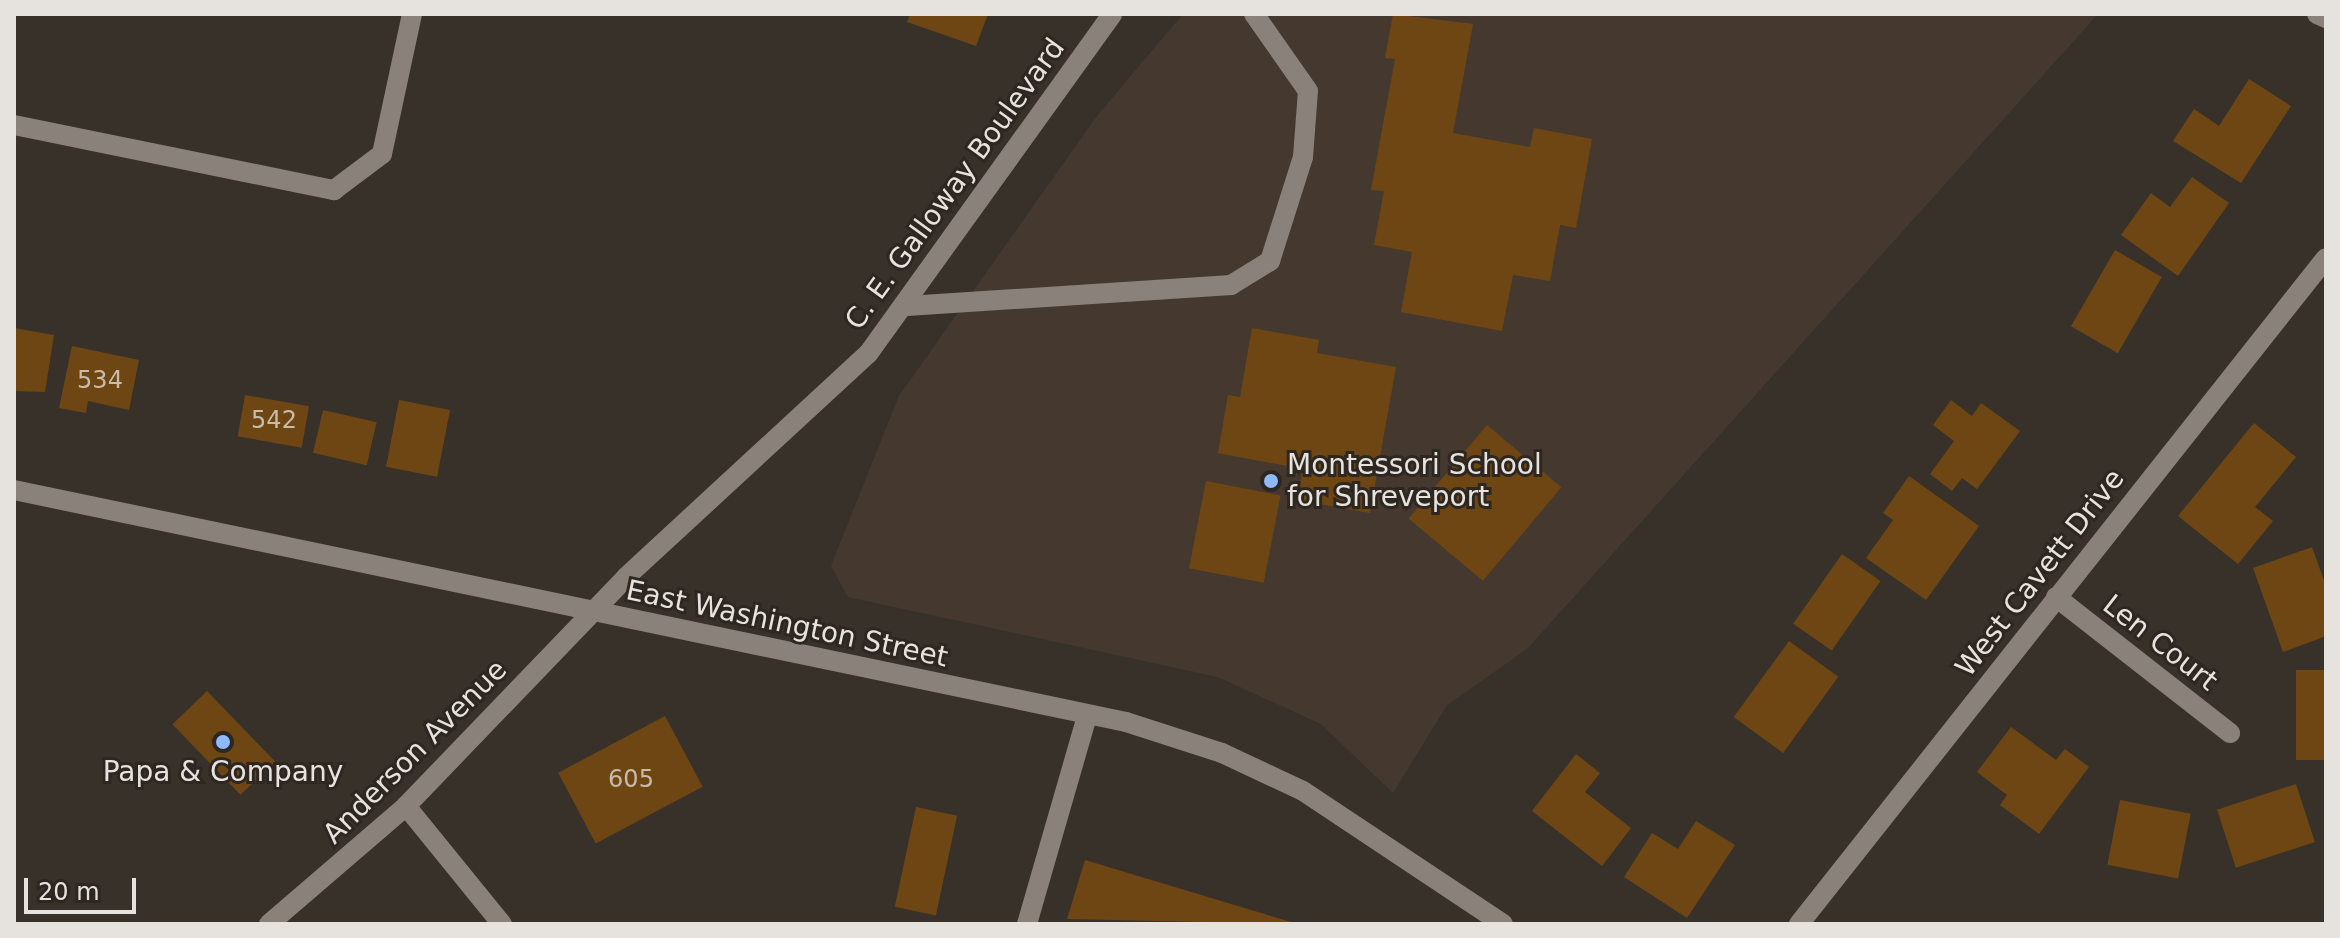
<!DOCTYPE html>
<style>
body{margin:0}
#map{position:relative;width:2340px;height:938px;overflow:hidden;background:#38312a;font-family:"DejaVu Sans",sans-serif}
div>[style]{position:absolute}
.built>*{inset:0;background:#45392f}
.building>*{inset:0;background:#6e4613;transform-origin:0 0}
.minor>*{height:20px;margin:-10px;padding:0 10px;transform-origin:10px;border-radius:10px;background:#8a827a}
.dots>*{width:22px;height:22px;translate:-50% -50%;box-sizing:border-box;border:4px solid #2e2721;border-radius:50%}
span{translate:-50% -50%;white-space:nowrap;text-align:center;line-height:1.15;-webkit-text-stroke:6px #2e2721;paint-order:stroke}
.number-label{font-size:24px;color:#c8bbaa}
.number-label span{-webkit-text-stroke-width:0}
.street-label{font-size:28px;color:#e6e2dd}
.poi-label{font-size:28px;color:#e6e2dd}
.left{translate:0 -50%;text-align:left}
.frame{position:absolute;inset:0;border:16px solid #e6e2dd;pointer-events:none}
.scale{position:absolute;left:24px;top:878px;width:112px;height:36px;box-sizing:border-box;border:4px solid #e6e2dd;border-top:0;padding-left:10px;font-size:24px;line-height:28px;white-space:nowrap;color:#e6e2dd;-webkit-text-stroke:6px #2e2721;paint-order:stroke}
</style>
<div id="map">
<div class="built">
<div style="clip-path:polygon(1183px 14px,2098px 14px,1527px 649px,1447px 705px,1393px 793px,1321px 724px,1218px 677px,848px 597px,831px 566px,899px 396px,1097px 116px)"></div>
</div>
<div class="building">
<div style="clip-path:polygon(910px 14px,988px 14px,976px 46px,907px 22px)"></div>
<div style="clip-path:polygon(1393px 14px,1473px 24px,1453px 133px,1530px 147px,1534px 128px,1592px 139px,1576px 228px,1560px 225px,1550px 281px,1513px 275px,1502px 331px,1401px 312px,1412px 252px,1374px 245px,1384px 191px,1371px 190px,1395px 59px,1385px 58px)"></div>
<div style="clip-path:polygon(2249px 79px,2291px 106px,2241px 183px,2173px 141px,2194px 109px,2219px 126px)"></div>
<div style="clip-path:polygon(2192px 177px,2229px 203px,2178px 276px,2121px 235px,2151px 193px,2170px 207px)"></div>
<div style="left:2115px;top:250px;width:54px;height:88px;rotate:30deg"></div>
<div style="clip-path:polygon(14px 328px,54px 335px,45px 392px,14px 391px)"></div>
<div style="clip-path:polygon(1252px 328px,1319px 340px,1317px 353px,1396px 367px,1370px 513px,1297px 500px,1303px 469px,1218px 453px,1228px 395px,1240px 397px)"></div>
<div style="clip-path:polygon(72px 346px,139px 360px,129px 410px,88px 401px,86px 413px,59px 408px)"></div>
<div style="left:245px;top:395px;width:65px;height:42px;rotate:10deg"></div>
<div style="left:399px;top:400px;width:52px;height:68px;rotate:11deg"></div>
<div style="clip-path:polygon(1951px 400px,1972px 416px,1981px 403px,2020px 431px,1977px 489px,1962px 478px,1952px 491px,1930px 474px,1954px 441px,1933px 425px)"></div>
<div style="left:323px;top:410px;width:55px;height:44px;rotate:13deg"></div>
<div style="clip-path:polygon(2254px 423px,2296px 457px,2255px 507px,2273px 521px,2238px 564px,2178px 516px)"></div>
<div style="left:1487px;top:425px;width:97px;height:122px;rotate:40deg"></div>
<div style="clip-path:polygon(1909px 476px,1979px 526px,1926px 600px,1866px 558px,1893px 520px,1883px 513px)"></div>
<div style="left:1206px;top:481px;width:76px;height:89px;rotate:11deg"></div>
<div style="clip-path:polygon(2312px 547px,2326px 586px,2326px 636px,2283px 652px,2253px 568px)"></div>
<div style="left:1842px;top:554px;width:47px;height:85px;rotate:35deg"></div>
<div style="left:1789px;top:641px;width:61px;height:94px;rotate:36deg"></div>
<div style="left:2296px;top:670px;width:30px;height:90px"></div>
<div style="left:207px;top:691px;width:98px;height:48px;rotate:46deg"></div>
<div style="left:665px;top:716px;width:80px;height:121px;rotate:62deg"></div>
<div style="clip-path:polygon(2011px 727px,2056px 760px,2065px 749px,2089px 767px,2039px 834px,2000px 805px,2007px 795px,1977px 772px)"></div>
<div style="clip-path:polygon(1576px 754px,1600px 773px,1585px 792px,1631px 828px,1602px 866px,1532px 811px)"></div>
<div style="left:2296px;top:784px;width:61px;height:83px;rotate:72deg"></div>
<div style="left:2120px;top:800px;width:72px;height:66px;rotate:11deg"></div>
<div style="left:916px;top:807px;width:42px;height:102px;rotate:12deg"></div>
<div style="clip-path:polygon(1696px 821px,1735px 845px,1687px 918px,1624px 877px,1652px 833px,1678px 849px)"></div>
<div style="clip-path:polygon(1085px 860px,1294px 923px,1294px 924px,1067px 919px)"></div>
</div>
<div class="minor">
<div style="left:2317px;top:14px;width:10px;rotate:24deg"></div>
<div style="left:14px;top:125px;width:327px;rotate:11.5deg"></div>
<div style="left:334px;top:190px;width:60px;rotate:-36.9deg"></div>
<div style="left:382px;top:154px;width:143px;rotate:-77.9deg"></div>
<div style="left:907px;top:306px;width:325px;rotate:-3.7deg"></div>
<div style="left:1231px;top:285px;width:46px;rotate:-31.6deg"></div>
<div style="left:1270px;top:261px;width:109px;rotate:-72.4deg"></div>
<div style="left:1303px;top:157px;width:66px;rotate:-85.7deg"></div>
<div style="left:1308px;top:91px;width:94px;rotate:-125deg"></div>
<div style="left:14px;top:490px;width:1136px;rotate:11.78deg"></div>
<div style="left:1126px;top:722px;width:101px;rotate:17.9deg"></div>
<div style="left:1222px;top:753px;width:89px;rotate:25.1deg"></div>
<div style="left:1303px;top:791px;width:240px;rotate:33.6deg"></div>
<div style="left:2056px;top:597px;width:221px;rotate:38deg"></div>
<div style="left:406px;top:806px;width:152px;rotate:50.9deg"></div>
<div style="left:269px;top:924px;width:181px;rotate:-40.7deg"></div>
<div style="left:406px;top:806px;width:318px;rotate:-46.1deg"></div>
<div style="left:626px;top:577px;width:329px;rotate:-42.7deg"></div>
<div style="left:868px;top:354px;width:418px;rotate:-54.3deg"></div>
<div style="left:1027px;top:924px;width:216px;rotate:-73.9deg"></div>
<div style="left:1799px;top:924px;width:849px;rotate:-51.65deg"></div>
</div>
<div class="dots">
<div style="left:1271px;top:481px;background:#8eb9fc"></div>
<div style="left:223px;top:742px;background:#8eb9fc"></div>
</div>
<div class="number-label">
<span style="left:100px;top:381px">534</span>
<span style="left:274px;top:421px">542</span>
<span style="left:631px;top:780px">605</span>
</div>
<div class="street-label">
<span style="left:955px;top:184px;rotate:-54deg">C. E. Galloway Boulevard</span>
<span style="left:2040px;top:573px;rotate:-52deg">West Cavett Drive</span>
<span style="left:787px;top:624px;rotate:12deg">East Washington Street</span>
<span style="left:2160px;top:643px;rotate:38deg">Len Court</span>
<span style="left:415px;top:752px;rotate:-45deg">Anderson Avenue</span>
</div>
<div class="poi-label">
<span class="left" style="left:1287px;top:481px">Montessori School<br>for Shreveport</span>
<span style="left:223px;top:772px">Papa &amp; Company</span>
</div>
<div class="frame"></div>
<div class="scale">20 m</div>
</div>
